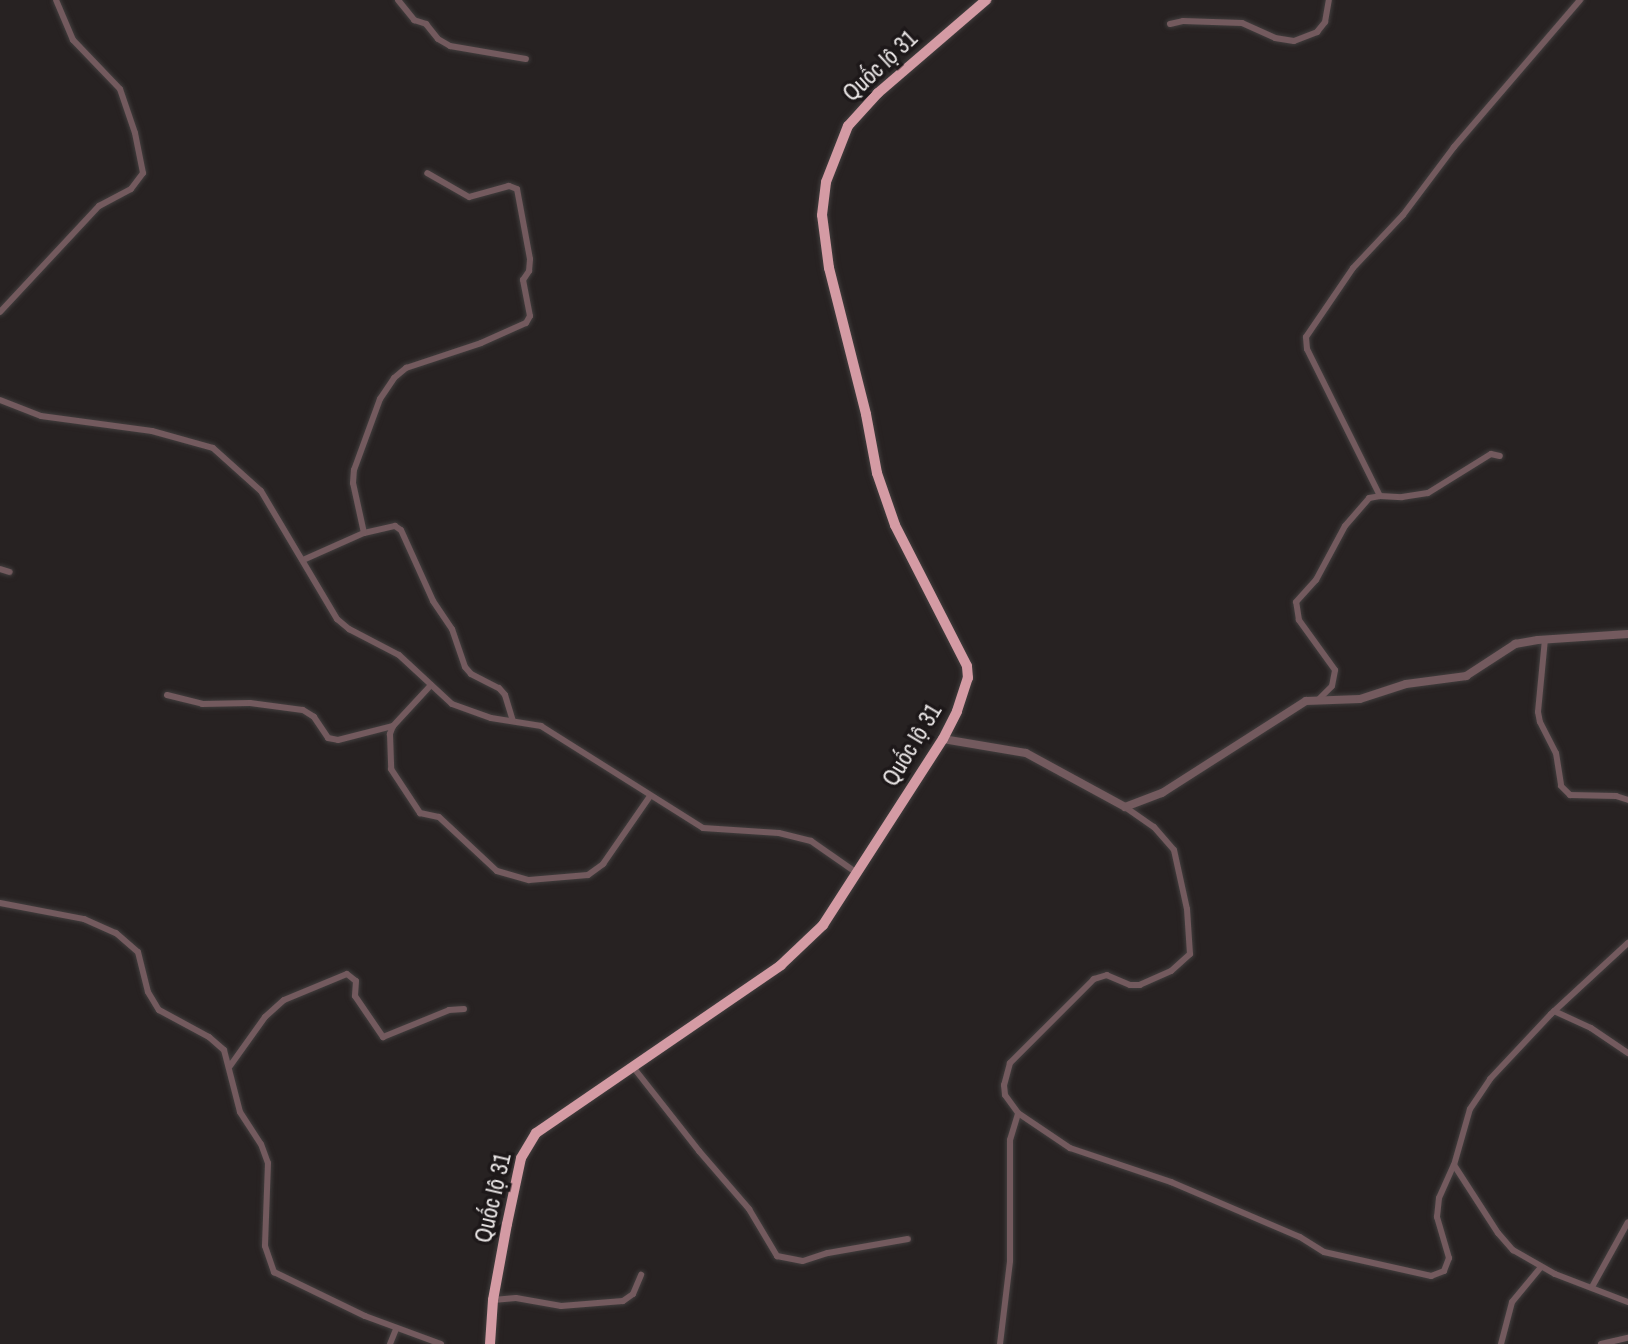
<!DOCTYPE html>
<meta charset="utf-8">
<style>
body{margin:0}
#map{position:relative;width:1628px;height:1344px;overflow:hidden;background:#272222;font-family:"Archivo Narrow",sans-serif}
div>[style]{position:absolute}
.roads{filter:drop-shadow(0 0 2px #423e3e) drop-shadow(0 0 2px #423e3e)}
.minor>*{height:6px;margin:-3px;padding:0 3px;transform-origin:3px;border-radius:3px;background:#735a5e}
.tertiary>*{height:8px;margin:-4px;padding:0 4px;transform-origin:4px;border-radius:4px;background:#735a5e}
.trunk>*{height:10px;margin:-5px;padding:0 5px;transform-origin:5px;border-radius:5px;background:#d49ba4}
span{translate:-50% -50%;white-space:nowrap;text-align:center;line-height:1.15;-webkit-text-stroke:7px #1d1819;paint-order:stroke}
.street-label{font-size:23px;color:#ebe7e7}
</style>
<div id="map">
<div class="roads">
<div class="minor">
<div style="left:398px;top:0;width:26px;rotate:51deg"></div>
<div style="left:414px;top:20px;width:13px;rotate:18deg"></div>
<div style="left:426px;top:24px;width:19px;rotate:51deg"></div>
<div style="left:438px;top:39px;width:14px;rotate:30deg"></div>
<div style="left:450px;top:46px;width:77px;rotate:9.7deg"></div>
<div style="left:1170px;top:24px;width:13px;rotate:-13deg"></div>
<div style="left:1183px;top:21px;width:59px;rotate:1.9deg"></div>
<div style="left:1242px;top:23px;width:36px;rotate:24deg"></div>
<div style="left:1275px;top:38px;width:19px;rotate:9deg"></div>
<div style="left:1294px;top:41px;width:25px;rotate:-21deg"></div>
<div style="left:1317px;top:32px;width:13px;rotate:-51deg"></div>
<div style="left:1325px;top:22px;width:22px;rotate:-80deg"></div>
<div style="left:0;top:312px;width:145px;rotate:-47deg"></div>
<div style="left:99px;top:206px;width:36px;rotate:-28deg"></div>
<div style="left:131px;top:189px;width:20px;rotate:-53deg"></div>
<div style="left:143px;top:173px;width:41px;rotate:-101.3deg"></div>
<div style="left:135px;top:133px;width:46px;rotate:-108.8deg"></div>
<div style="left:120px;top:89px;width:68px;rotate:-133.8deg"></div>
<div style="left:73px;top:40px;width:43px;rotate:-113deg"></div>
<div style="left:0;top:400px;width:44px;rotate:21.3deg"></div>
<div style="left:41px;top:416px;width:112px;rotate:7.7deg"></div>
<div style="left:152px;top:431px;width:63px;rotate:15.6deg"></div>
<div style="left:213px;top:448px;width:64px;rotate:41.9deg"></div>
<div style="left:261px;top:491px;width:149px;rotate:59.3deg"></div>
<div style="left:337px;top:619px;width:16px;rotate:40deg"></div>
<div style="left:349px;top:629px;width:56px;rotate:27.5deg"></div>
<div style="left:399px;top:655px;width:72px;rotate:42.8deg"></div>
<div style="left:452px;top:704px;width:41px;rotate:19.7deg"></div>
<div style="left:491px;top:718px;width:51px;rotate:9.1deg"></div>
<div style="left:541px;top:726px;width:191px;rotate:32.2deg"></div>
<div style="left:703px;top:828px;width:76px;rotate:3.8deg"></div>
<div style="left:779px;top:833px;width:33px;rotate:14deg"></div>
<div style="left:811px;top:841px;width:56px;rotate:34.8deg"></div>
<div style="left:1380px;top:496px;width:22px;rotate:3deg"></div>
<div style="left:1402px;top:497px;width:26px;rotate:-9deg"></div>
<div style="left:1428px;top:493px;width:74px;rotate:-31.8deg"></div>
<div style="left:1491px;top:454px;width:9px;rotate:13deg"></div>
<div style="left:364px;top:533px;width:32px;rotate:-13deg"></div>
<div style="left:395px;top:526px;width:7px;rotate:34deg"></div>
<div style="left:401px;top:530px;width:78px;rotate:65.7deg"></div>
<div style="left:433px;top:601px;width:34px;rotate:56deg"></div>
<div style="left:452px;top:629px;width:40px;rotate:71.1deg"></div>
<div style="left:465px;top:667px;width:9px;rotate:49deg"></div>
<div style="left:471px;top:674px;width:31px;rotate:27deg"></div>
<div style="left:499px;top:688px;width:9px;rotate:49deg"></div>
<div style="left:505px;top:695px;width:27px;rotate:73deg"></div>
<div style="left:303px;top:560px;width:67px;rotate:-23.9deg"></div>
<div style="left:364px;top:533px;width:51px;rotate:-102.4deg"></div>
<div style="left:353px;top:483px;width:13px;rotate:-86deg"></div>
<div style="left:354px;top:470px;width:76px;rotate:-69.9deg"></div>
<div style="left:380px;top:399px;width:25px;rotate:-56deg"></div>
<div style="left:394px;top:378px;width:16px;rotate:-40deg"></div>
<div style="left:406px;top:368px;width:79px;rotate:-18.4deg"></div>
<div style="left:481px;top:343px;width:49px;rotate:-24deg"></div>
<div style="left:526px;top:323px;width:8px;rotate:-60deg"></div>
<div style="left:530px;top:316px;width:37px;rotate:-101deg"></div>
<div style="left:523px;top:280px;width:11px;rotate:-56deg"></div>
<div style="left:529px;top:271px;width:12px;rotate:-85deg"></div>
<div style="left:530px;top:259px;width:71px;rotate:-100.5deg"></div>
<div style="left:517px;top:189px;width:9px;rotate:-159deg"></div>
<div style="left:509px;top:186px;width:41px;rotate:164.6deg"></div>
<div style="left:469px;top:197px;width:48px;rotate:-150.3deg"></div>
<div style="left:0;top:569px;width:10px;rotate:17deg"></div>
<div style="left:1545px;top:639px;width:73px;rotate:95.5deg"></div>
<div style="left:1538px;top:712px;width:10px;rotate:79deg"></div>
<div style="left:1540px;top:722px;width:35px;rotate:63deg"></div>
<div style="left:1556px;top:753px;width:33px;rotate:81deg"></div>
<div style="left:1561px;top:786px;width:13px;rotate:45deg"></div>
<div style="left:1570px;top:795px;width:46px;rotate:1.2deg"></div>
<div style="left:1616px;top:796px;width:13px;rotate:18deg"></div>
<div style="left:431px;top:685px;width:56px;rotate:132.8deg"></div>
<div style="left:393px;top:726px;width:9px;rotate:111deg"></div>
<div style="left:390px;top:734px;width:35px;rotate:88deg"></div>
<div style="left:391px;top:769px;width:53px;rotate:56.6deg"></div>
<div style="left:420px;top:813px;width:19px;rotate:12deg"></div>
<div style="left:439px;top:817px;width:79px;rotate:43deg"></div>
<div style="left:497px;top:871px;width:33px;rotate:16deg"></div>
<div style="left:529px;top:880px;width:59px;rotate:-4.8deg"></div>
<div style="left:588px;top:875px;width:19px;rotate:-36deg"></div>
<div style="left:603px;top:864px;width:83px;rotate:-55.3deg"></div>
<div style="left:167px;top:695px;width:36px;rotate:14deg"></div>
<div style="left:202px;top:704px;width:48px;rotate:-1.2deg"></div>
<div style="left:250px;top:703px;width:53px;rotate:7.5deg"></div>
<div style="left:303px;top:710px;width:13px;rotate:32deg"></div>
<div style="left:314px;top:717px;width:25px;rotate:56deg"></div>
<div style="left:328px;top:738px;width:10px;rotate:11deg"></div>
<div style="left:338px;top:740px;width:57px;rotate:-14.3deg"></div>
<div style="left:1319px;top:699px;width:18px;rotate:-45deg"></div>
<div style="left:1332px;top:686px;width:16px;rotate:-79deg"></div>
<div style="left:1335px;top:670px;width:62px;rotate:-125.8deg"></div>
<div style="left:1299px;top:620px;width:18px;rotate:-99deg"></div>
<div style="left:1296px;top:602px;width:30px;rotate:-48deg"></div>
<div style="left:1316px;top:580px;width:61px;rotate:-61.8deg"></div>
<div style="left:1345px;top:526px;width:37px;rotate:-49deg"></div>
<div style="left:1369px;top:498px;width:11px;rotate:-10deg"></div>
<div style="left:1380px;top:496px;width:164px;rotate:-116.4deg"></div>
<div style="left:1307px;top:349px;width:12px;rotate:-95deg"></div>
<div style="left:1306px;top:337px;width:83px;rotate:-55.7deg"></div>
<div style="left:1353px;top:268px;width:73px;rotate:-46.7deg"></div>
<div style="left:1403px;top:215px;width:85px;rotate:-53.1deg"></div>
<div style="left:1454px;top:147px;width:194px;rotate:-49.4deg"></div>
<div style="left:1125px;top:807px;width:35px;rotate:35deg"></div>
<div style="left:1154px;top:827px;width:30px;rotate:49deg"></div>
<div style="left:1174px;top:850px;width:60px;rotate:77.6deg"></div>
<div style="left:1187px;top:909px;width:45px;rotate:86.2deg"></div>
<div style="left:1190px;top:954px;width:25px;rotate:138deg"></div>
<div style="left:1171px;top:971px;width:34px;rotate:156deg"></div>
<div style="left:1140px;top:985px;width:10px;rotate:180deg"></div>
<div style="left:1130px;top:985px;width:25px;rotate:-157deg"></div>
<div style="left:1107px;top:975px;width:14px;rotate:163deg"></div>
<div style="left:1094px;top:979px;width:119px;rotate:135deg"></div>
<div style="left:1010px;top:1063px;width:23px;rotate:105deg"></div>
<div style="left:1004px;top:1085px;width:10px;rotate:84deg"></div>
<div style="left:1005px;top:1095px;width:22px;rotate:54deg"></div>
<div style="left:1018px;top:1113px;width:63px;rotate:33.9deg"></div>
<div style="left:1070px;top:1148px;width:107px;rotate:18.6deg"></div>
<div style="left:1171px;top:1182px;width:140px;rotate:23.1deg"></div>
<div style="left:1300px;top:1237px;width:28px;rotate:32deg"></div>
<div style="left:1324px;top:1252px;width:110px;rotate:12.6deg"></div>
<div style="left:1431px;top:1276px;width:14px;rotate:-21deg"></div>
<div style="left:1444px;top:1271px;width:14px;rotate:-69deg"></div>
<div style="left:1449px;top:1258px;width:43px;rotate:-106.3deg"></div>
<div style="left:1437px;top:1217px;width:19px;rotate:-84deg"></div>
<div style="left:1439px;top:1198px;width:36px;rotate:-66deg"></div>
<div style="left:1454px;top:1165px;width:58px;rotate:-74.1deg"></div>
<div style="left:1470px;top:1109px;width:36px;rotate:-56deg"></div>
<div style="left:1490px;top:1079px;width:89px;rotate:-46.8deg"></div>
<div style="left:1551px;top:1014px;width:105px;rotate:-42.7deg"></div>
<div style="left:0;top:903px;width:86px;rotate:10.8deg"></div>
<div style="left:84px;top:919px;width:35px;rotate:24deg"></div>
<div style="left:116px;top:933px;width:29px;rotate:41deg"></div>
<div style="left:138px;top:952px;width:41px;rotate:76deg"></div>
<div style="left:148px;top:992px;width:21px;rotate:59deg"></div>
<div style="left:159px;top:1010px;width:57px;rotate:28.4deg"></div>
<div style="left:209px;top:1037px;width:20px;rotate:41deg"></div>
<div style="left:224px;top:1050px;width:64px;rotate:75.5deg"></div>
<div style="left:240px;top:1112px;width:38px;rotate:57deg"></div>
<div style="left:261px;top:1144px;width:20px;rotate:70deg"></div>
<div style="left:268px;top:1163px;width:83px;rotate:92.1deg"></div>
<div style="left:265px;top:1246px;width:28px;rotate:71deg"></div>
<div style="left:274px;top:1272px;width:101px;rotate:25.8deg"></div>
<div style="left:365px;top:1316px;width:81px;rotate:20.2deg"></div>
<div style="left:1554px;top:1011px;width:41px;rotate:24.7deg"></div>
<div style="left:1591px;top:1028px;width:45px;rotate:34deg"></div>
<div style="left:230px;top:1066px;width:60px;rotate:-54.5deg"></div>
<div style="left:265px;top:1017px;width:25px;rotate:-42deg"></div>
<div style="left:284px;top:1000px;width:68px;rotate:-22.4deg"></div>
<div style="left:347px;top:974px;width:11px;rotate:38deg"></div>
<div style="left:356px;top:981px;width:15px;rotate:94deg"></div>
<div style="left:355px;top:996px;width:50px;rotate:55.7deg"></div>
<div style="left:383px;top:1037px;width:71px;rotate:-22.2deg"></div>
<div style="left:449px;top:1010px;width:15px;rotate:-4deg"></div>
<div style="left:633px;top:1067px;width:107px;rotate:51.8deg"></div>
<div style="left:699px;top:1151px;width:77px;rotate:49.2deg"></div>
<div style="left:749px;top:1209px;width:55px;rotate:59.2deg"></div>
<div style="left:777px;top:1256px;width:26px;rotate:11deg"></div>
<div style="left:803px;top:1261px;width:26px;rotate:-18deg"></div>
<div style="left:828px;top:1253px;width:81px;rotate:-9.9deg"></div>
<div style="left:1454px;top:1165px;width:81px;rotate:57.1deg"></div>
<div style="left:1498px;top:1233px;width:23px;rotate:49deg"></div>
<div style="left:1513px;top:1250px;width:48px;rotate:29.7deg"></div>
<div style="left:1555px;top:1274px;width:78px;rotate:21deg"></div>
<div style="left:1592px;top:1287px;width:74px;rotate:-61deg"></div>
<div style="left:493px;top:1300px;width:23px;rotate:-5deg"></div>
<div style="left:516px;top:1298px;width:46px;rotate:10.1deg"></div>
<div style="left:561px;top:1306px;width:62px;rotate:-4.6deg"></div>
<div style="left:623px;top:1301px;width:12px;rotate:-35deg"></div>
<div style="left:633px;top:1294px;width:21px;rotate:-67deg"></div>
<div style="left:390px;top:1344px;width:16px;rotate:-68deg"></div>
<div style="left:1000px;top:1344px;width:84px;rotate:-83.1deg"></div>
<div style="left:1010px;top:1261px;width:121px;rotate:-90deg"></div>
<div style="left:1010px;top:1140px;width:28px;rotate:-73deg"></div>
<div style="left:1501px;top:1344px;width:43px;rotate:-75.3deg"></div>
<div style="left:1512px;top:1302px;width:45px;rotate:-50.4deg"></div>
<div style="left:1601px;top:1344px;width:28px;rotate:-13deg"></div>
</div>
<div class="tertiary">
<div style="left:943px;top:739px;width:84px;rotate:9.6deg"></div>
<div style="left:1026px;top:753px;width:113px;rotate:28.6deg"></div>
<div style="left:1125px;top:807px;width:40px;rotate:-21deg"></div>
<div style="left:1162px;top:793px;width:171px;rotate:-32.6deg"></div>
<div style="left:1306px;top:701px;width:54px;rotate:-2.1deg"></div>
<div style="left:1360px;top:699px;width:48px;rotate:-18.1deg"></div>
<div style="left:1406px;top:684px;width:61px;rotate:-7.6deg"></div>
<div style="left:1466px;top:676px;width:59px;rotate:-33.1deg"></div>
<div style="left:1515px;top:644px;width:23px;rotate:-10deg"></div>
<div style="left:1538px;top:640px;width:90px;rotate:-3.8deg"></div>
</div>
<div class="trunk">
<div style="left:490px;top:1344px;width:44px;rotate:-86.1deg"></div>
<div style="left:493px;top:1300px;width:77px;rotate:-79.6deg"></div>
<div style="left:507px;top:1224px;width:67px;rotate:-78deg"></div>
<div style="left:521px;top:1158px;width:29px;rotate:-59deg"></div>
<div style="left:536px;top:1133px;width:297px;rotate:-34.4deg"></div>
<div style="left:781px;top:965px;width:58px;rotate:-43.6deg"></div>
<div style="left:823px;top:925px;width:221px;rotate:-57.2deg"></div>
<div style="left:943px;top:739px;width:31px;rotate:-63deg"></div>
<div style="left:957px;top:711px;width:35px;rotate:-72deg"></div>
<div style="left:968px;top:678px;width:12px;rotate:-95deg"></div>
<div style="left:967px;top:666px;width:158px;rotate:-117.1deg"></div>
<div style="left:895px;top:525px;width:55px;rotate:-109.1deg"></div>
<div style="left:877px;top:473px;width:60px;rotate:-100.6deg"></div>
<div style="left:866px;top:414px;width:151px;rotate:-104.2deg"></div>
<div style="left:829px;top:268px;width:53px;rotate:-97.5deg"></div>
<div style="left:822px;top:215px;width:33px;rotate:-83deg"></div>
<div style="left:826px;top:182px;width:60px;rotate:-68.6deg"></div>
<div style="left:848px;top:126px;width:45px;rotate:-47.7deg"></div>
<div style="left:878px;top:93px;width:143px;rotate:-40.7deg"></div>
</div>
</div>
<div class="street-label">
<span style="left:880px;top:66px;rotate:-43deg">Quốc lộ 31</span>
<span style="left:912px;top:745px;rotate:-59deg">Quốc lộ 31</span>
<span style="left:493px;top:1198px;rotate:-77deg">Quốc lộ 31</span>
</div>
</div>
